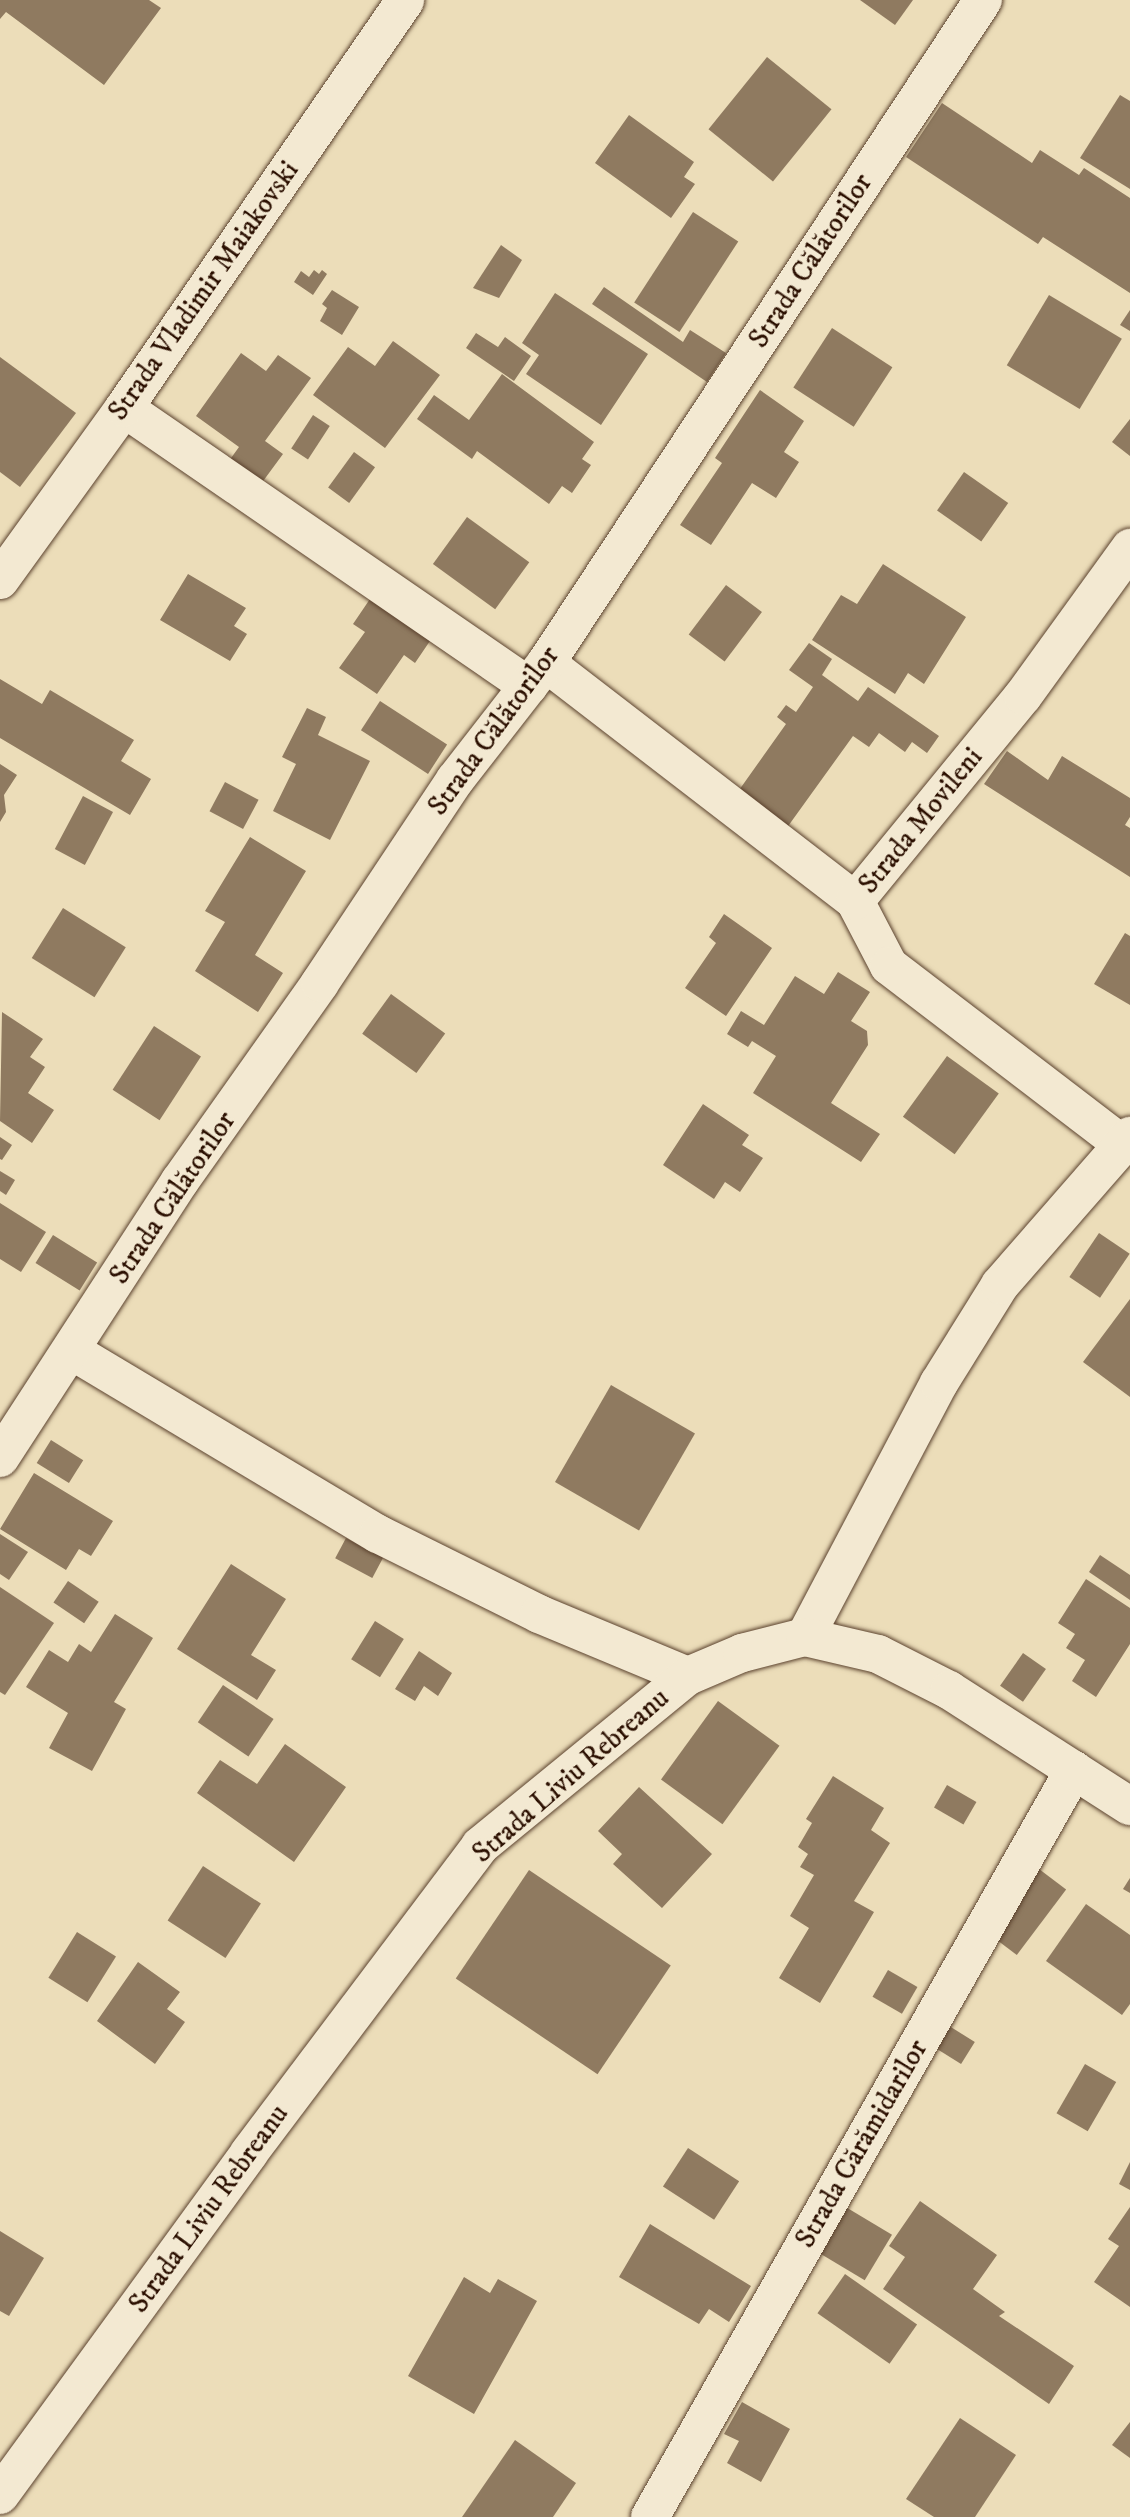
<!DOCTYPE html>
<meta charset="utf-8">
<style>
body{margin:0}
#map{position:relative;width:1130px;height:2517px;overflow:hidden;background:#ecddb9;font-family:"IM FELL DW Pica",serif}
div>[style]{position:absolute}
.building>*{inset:0;background:#8f7a60;transform-origin:0 0}
.roads{filter:drop-shadow(0 0 2px #5b422e) drop-shadow(0 0 2px #5b422e)}
.street>*{height:38px;margin:-19px;padding:0 19px;transform-origin:19px;border-radius:19px;background:#f3e9d2}
.secondary>*{height:38px;margin:-19px;padding:0 19px;transform-origin:19px;border-radius:19px;background:#f3e9d2}
span{translate:-50% -50%;white-space:nowrap;text-align:center;line-height:1.15;-webkit-text-stroke:5px #f3e9d2;paint-order:stroke}
.street-label{font-size:28px;color:#2b0f00}
</style>
<div id="map">
<div class="building">
<div style="clip-path:polygon(0 0,149px 0,161px 8px,104px 85px,6px 12px,0 19px)"></div>
<div style="clip-path:polygon(860px 0,913px 0,895px 25px)"></div>
<div style="left:767px;top:57px;width:83px;height:93px;rotate:39deg"></div>
<div style="clip-path:polygon(1120px 95px,1130px 101px,1130px 189px,1080px 158px)"></div>
<div style="clip-path:polygon(942px 103px,1032px 163px,1040px 150px,1079px 175px,1084px 168px,1130px 198px,1130px 293px,1043px 237px,1038px 244px,906px 157px)"></div>
<div style="clip-path:polygon(629px 115px,694px 162px,684px 177px,695px 184px,671px 218px,595px 163px)"></div>
<div style="left:693px;top:212px;width:54px;height:108px;rotate:33deg"></div>
<div style="clip-path:polygon(501px 245px,522px 260px,499px 298px,473px 288px)"></div>
<div style="clip-path:polygon(314px 270px,319px 274px,322px 270px,327px 274px,313px 295px,294px 282px,301px 271px,309px 277px)"></div>
<div style="clip-path:polygon(604px 287px,683px 342px,690px 330px,726px 353px,707px 382px,592px 304px)"></div>
<div style="clip-path:polygon(332px 290px,359px 307px,342px 335px,320px 321px,327px 308px,322px 304px)"></div>
<div style="clip-path:polygon(555px 293px,648px 354px,601px 425px,526px 374px,539px 355px,522px 343px)"></div>
<div style="left:1049px;top:295px;width:85px;height:82px;rotate:31deg"></div>
<div style="clip-path:polygon(1130px 310px,1130px 331px,1120px 325px)"></div>
<div style="left:832px;top:328px;width:72px;height:71px;rotate:33deg"></div>
<div style="clip-path:polygon(476px 333px,498px 347px,505px 337px,531px 356px,514px 381px,466px 348px)"></div>
<div style="clip-path:polygon(393px 341px,440px 375px,385px 448px,313px 395px,348px 347px,375px 366px)"></div>
<div style="clip-path:polygon(241px 353px,266px 371px,278px 355px,311px 378px,265px 441px,283px 454px,258px 488px,226px 465px,239px 447px,196px 416px)"></div>
<div style="clip-path:polygon(0 357px,76px 413px,20px 487px,0 472px)"></div>
<div style="clip-path:polygon(502px 374px,594px 442px,582px 459px,591px 465px,572px 493px,562px 486px,549px 504px,477px 451px,472px 459px,417px 419px,434px 395px,469px 420px)"></div>
<div style="clip-path:polygon(760px 390px,804px 421px,784px 452px,799px 462px,776px 498px,752px 483px,711px 545px,680px 525px,722px 463px,715px 458px)"></div>
<div style="left:313px;top:415px;width:20px;height:40px;rotate:33deg"></div>
<div style="clip-path:polygon(1130px 419px,1130px 456px,1112px 442px)"></div>
<div style="left:354px;top:452px;width:26px;height:44px;rotate:36deg"></div>
<div style="left:964px;top:472px;width:54px;height:47px;rotate:35deg"></div>
<div style="left:467px;top:517px;width:77px;height:58px;rotate:36deg"></div>
<div style="clip-path:polygon(883px 564px,966px 617px,924px 684px,908px 673px,895px 694px,812px 640px,841px 595px,857px 604px)"></div>
<div style="clip-path:polygon(188px 574px,246px 608px,234px 626px,247px 634px,230px 661px,160px 620px)"></div>
<div style="left:726px;top:585px;width:45px;height:62px;rotate:37deg"></div>
<div style="clip-path:polygon(372px 596px,432px 638px,415px 663px,404px 655px,377px 694px,339px 668px,365px 632px,353px 624px)"></div>
<div style="clip-path:polygon(809px 643px,832px 659px,822px 675px,858px 701px,868px 687px,939px 736px,927px 753px,912px 742px,905px 752px,879px 733px,869px 747px,853px 736px,786px 829px,737px 793px,786px 724px,777px 717px,786px 705px,796px 712px,813px 687px,789px 670px)"></div>
<div style="clip-path:polygon(0 679px,42px 704px,50px 690px,134px 740px,121px 761px,151px 779px,130px 815px,0 738px)"></div>
<div style="left:380px;top:701px;width:80px;height:35px;rotate:33deg"></div>
<div style="clip-path:polygon(307px 708px,326px 717px,318px 735px,370px 761px,330px 840px,273px 811px,296px 764px,282px 757px)"></div>
<div style="clip-path:polygon(1007px 751px,1048px 780px,1062px 756px,1130px 798px,1130px 817px,1125px 825px,1130px 828px,1130px 877px,984px 784px)"></div>
<div style="clip-path:polygon(0 764px,17px 775px,4px 795px,6px 812px,0 822px)"></div>
<div style="left:225px;top:782px;width:38px;height:33px;rotate:28deg"></div>
<div style="left:83px;top:796px;width:34px;height:60px;rotate:28deg"></div>
<div style="clip-path:polygon(250px 837px,306px 871px,255px 955px,283px 973px,258px 1012px,195px 971px,225px 922px,205px 911px)"></div>
<div style="left:63px;top:908px;width:74px;height:59px;rotate:32deg"></div>
<div style="clip-path:polygon(724px 914px,772px 948px,726px 1016px,685px 988px,716px 943px,709px 937px)"></div>
<div style="clip-path:polygon(1125px 933px,1130px 936px,1130px 1005px,1094px 984px)"></div>
<div style="clip-path:polygon(838px 972px,870px 992px,851px 1021px,867px 1031px,868px 1045px,831px 1103px,880px 1134px,861px 1162px,753px 1093px,776px 1056px,752px 1041px,748px 1047px,727px 1034px,741px 1011px,764px 1025px,795px 976px,824px 994px)"></div>
<div style="left:391px;top:994px;width:67px;height:49px;rotate:36deg"></div>
<div style="clip-path:polygon(2px 1012px,43px 1039px,30px 1057px,45px 1067px,28px 1093px,54px 1110px,32px 1143px,0 1121px)"></div>
<div style="left:154px;top:1026px;width:56px;height:76px;rotate:33deg"></div>
<div style="left:947px;top:1056px;width:64px;height:75px;rotate:36deg"></div>
<div style="clip-path:polygon(703px 1104px,749px 1135px,742px 1145px,763px 1158px,740px 1192px,725px 1182px,714px 1199px,663px 1165px)"></div>
<div style="clip-path:polygon(0 1137px,12px 1145px,2px 1160px,0 1159px)"></div>
<div style="clip-path:polygon(0 1171px,15px 1180px,6px 1195px,0 1191px)"></div>
<div style="clip-path:polygon(0 1203px,46px 1232px,21px 1272px,0 1259px)"></div>
<div style="left:1099px;top:1233px;width:37px;height:53px;rotate:34deg"></div>
<div style="left:53px;top:1235px;width:52px;height:33px;rotate:32deg"></div>
<div style="clip-path:polygon(1130px 1299px,1130px 1397px,1083px 1362px)"></div>
<div style="left:611px;top:1385px;width:97px;height:112px;rotate:30deg"></div>
<div style="left:51px;top:1440px;width:38px;height:27px;rotate:32deg"></div>
<div style="clip-path:polygon(34px 1473px,113px 1521px,91px 1556px,79px 1549px,66px 1570px,0 1529px)"></div>
<div style="clip-path:polygon(0 1534px,28px 1552px,9px 1580px,0 1574px)"></div>
<div style="left:346px;top:1538px;width:42px;height:23px;rotate:28deg"></div>
<div style="clip-path:polygon(1100px 1555px,1130px 1575px,1130px 1600px,1089px 1572px)"></div>
<div style="clip-path:polygon(231px 1564px,286px 1599px,251px 1655px,276px 1670px,257px 1700px,177px 1649px)"></div>
<div style="clip-path:polygon(1086px 1579px,1130px 1608px,1130px 1644px,1096px 1697px,1072px 1681px,1085px 1660px,1066px 1648px,1075px 1634px,1058px 1623px)"></div>
<div style="left:68px;top:1581px;width:37px;height:26px;rotate:34deg"></div>
<div style="clip-path:polygon(0 1587px,54px 1623px,5px 1695px,0 1692px)"></div>
<div style="clip-path:polygon(115px 1614px,153px 1638px,114px 1702px,126px 1709px,92px 1771px,49px 1748px,68px 1713px,26px 1687px,49px 1650px,68px 1662px,79px 1644px,91px 1652px)"></div>
<div style="left:375px;top:1621px;width:34px;height:45px;rotate:32deg"></div>
<div style="clip-path:polygon(419px 1651px,452px 1673px,438px 1696px,424px 1686px,415px 1701px,395px 1689px)"></div>
<div style="left:1023px;top:1653px;width:28px;height:40px;rotate:35deg"></div>
<div style="left:223px;top:1685px;width:61px;height:45px;rotate:34deg"></div>
<div style="left:718px;top:1701px;width:76px;height:97px;rotate:36deg"></div>
<div style="clip-path:polygon(285px 1744px,346px 1787px,294px 1862px,197px 1793px,220px 1760px,257px 1784px)"></div>
<div style="clip-path:polygon(833px 1776px,884px 1808px,871px 1830px,890px 1843px,854px 1901px,874px 1912px,820px 2003px,779px 1978px,809px 1928px,790px 1916px,814px 1875px,800px 1867px,808px 1854px,798px 1847px,812px 1823px,806px 1819px)"></div>
<div style="left:947px;top:1785px;width:34px;height:26px;rotate:30deg"></div>
<div style="clip-path:polygon(639px 1787px,712px 1854px,662px 1908px,613px 1864px,622px 1854px,598px 1831px)"></div>
<div style="left:203px;top:1866px;width:69px;height:65px;rotate:33deg"></div>
<div style="left:1039px;top:1869px;width:34px;height:82px;rotate:37deg"></div>
<div style="left:529px;top:1870px;width:171px;height:131px;rotate:34deg"></div>
<div style="clip-path:polygon(1130px 1878px,1130px 1893px,1123px 1889px)"></div>
<div style="clip-path:polygon(1086px 1904px,1130px 1935px,1130px 2004px,1122px 2015px,1046px 1961px)"></div>
<div style="left:77px;top:1932px;width:46px;height:54px;rotate:32deg"></div>
<div style="clip-path:polygon(138px 1962px,180px 1992px,167px 2009px,185px 2022px,155px 2064px,97px 2021px)"></div>
<div style="left:888px;top:1970px;width:34px;height:31px;rotate:30deg"></div>
<div style="left:946px;top:2024px;width:34px;height:26px;rotate:32deg"></div>
<div style="left:1085px;top:2064px;width:36px;height:57px;rotate:30deg"></div>
<div style="left:688px;top:2148px;width:61px;height:46px;rotate:33deg"></div>
<div style="clip-path:polygon(1130px 2162px,1130px 2190px,1119px 2184px)"></div>
<div style="clip-path:polygon(920px 2201px,997px 2255px,973px 2289px,1005px 2312px,999px 2316px,1074px 2366px,1049px 2404px,883px 2289px,905px 2257px,889px 2246px)"></div>
<div style="left:844px;top:2206px;width:56px;height:53px;rotate:31deg"></div>
<div style="clip-path:polygon(1130px 2207px,1130px 2307px,1094px 2282px,1119px 2246px,1108px 2239px)"></div>
<div style="clip-path:polygon(650px 2224px,751px 2286px,729px 2322px,709px 2309px,699px 2324px,619px 2277px)"></div>
<div style="clip-path:polygon(0 2231px,44px 2258px,9px 2316px,0 2311px)"></div>
<div style="left:845px;top:2274px;width:88px;height:48px;rotate:35deg"></div>
<div style="clip-path:polygon(464px 2277px,490px 2293px,498px 2279px,537px 2301px,474px 2414px,408px 2376px)"></div>
<div style="clip-path:polygon(742px 2402px,790px 2429px,761px 2482px,727px 2463px,739px 2441px,724px 2434px)"></div>
<div style="clip-path:polygon(960px 2418px,1016px 2455px,975px 2517px,934px 2517px,906px 2499px)"></div>
<div style="clip-path:polygon(1130px 2422px,1130px 2458px,1112px 2445px)"></div>
<div style="clip-path:polygon(515px 2440px,576px 2483px,553px 2517px,462px 2517px)"></div>
</div>
<div class="roads">
<div class="street">
<div style="left:124px;top:408px;width:491px;rotate:34.5deg"></div>
<div style="left:0;top:580px;width:212px;rotate:-54.2deg"></div>
<div style="left:124px;top:408px;width:495px;rotate:-55.4deg"></div>
<div style="left:546px;top:663px;width:390px;rotate:37.6deg"></div>
<div style="left:855px;top:901px;width:73px;rotate:62.4deg"></div>
<div style="left:889px;top:966px;width:293px;rotate:37.4deg"></div>
<div style="left:855px;top:901px;width:265px;rotate:-50.7deg"></div>
<div style="left:1023px;top:696px;width:183px;rotate:-54.1deg"></div>
<div style="left:72px;top:1351px;width:357px;rotate:30.9deg"></div>
<div style="left:378px;top:1534px;width:180px;rotate:26.4deg"></div>
<div style="left:539px;top:1614px;width:161px;rotate:22.6deg"></div>
<div style="left:0;top:1458px;width:330px;rotate:-57deg"></div>
<div style="left:180px;top:1181px;width:242px;rotate:-54.7deg"></div>
<div style="left:320px;top:983px;width:244px;rotate:-56.4deg"></div>
<div style="left:455px;top:780px;width:148px;rotate:-52.1deg"></div>
<div style="left:546px;top:663px;width:794px;rotate:-56.61deg"></div>
<div style="left:805px;top:1637px;width:287px;rotate:-62.2deg"></div>
<div style="left:939px;top:1383px;width:115px;rotate:-58.1deg"></div>
<div style="left:1000px;top:1285px;width:198px;rotate:-48.9deg"></div>
<div style="left:650px;top:2517px;width:859px;rotate:-60.42deg"></div>
</div>
<div class="secondary">
<div style="left:0;top:2495px;width:423px;rotate:-53.9deg"></div>
<div style="left:249px;top:2153px;width:384px;rotate:-53deg"></div>
<div style="left:480px;top:1846px;width:269px;rotate:-39.3deg"></div>
<div style="left:688px;top:1676px;width:59px;rotate:-23.1deg"></div>
<div style="left:742px;top:1653px;width:65px;rotate:-14.3deg"></div>
<div style="left:805px;top:1637px;width:75px;rotate:13.1deg"></div>
<div style="left:878px;top:1654px;width:80px;rotate:26.9deg"></div>
<div style="left:949px;top:1690px;width:215px;rotate:32.7deg"></div>
</div>
</div>
<div class="street-label">
<span style="left:811px;top:261px;rotate:-57deg">Strada Călătorilor</span>
<span style="left:204px;top:291px;rotate:-55deg">Strada Vladimir Maiakovski</span>
<span style="left:494px;top:731px;rotate:-54deg">Strada Călătorilor</span>
<span style="left:921px;top:821px;rotate:-51deg">Strada Movileni</span>
<span style="left:173px;top:1198px;rotate:-56deg">Strada Călătorilor</span>
<span style="left:571px;top:1776px;rotate:-41deg">Strada Liviu Rebreanu</span>
<span style="left:862px;top:2144px;rotate:-60deg">Strada Cărămidarilor</span>
<span style="left:209px;top:2209px;rotate:-54deg">Strada Liviu Rebreanu</span>
</div>
</div>
